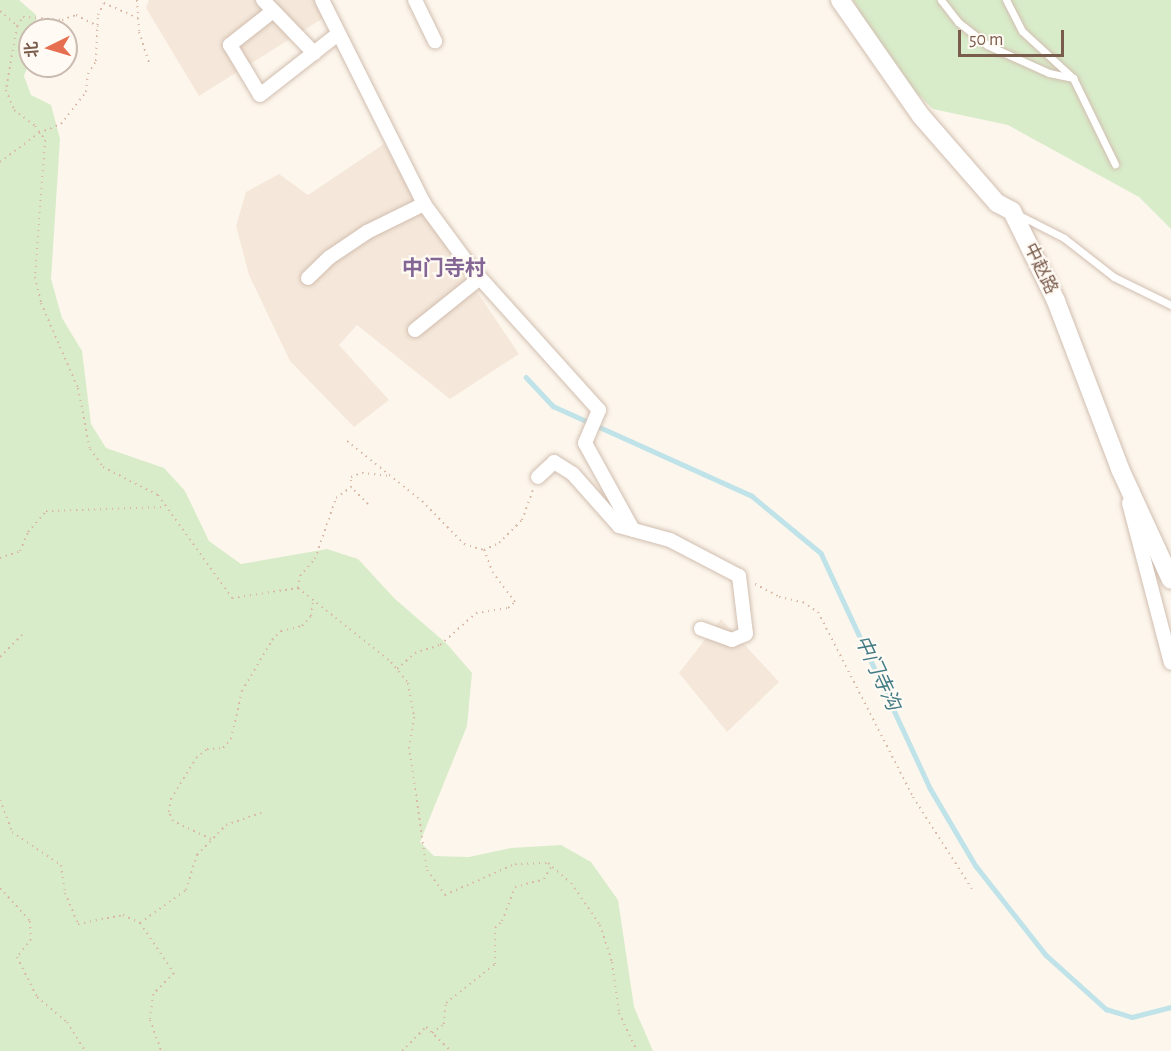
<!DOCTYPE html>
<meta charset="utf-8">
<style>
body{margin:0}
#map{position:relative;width:1171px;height:1051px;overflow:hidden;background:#fdf6ec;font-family:"Alegreya Sans","Noto Sans SC",sans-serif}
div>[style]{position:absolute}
.residential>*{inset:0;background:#f5e8da}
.green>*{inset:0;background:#d8ecc9}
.stream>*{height:4.5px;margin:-2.25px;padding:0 2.25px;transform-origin:2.25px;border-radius:2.25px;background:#bfe3e8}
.path>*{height:2px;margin-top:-1px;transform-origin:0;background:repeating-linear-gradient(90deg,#d9b8a5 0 1.5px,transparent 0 6px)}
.roads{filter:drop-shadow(0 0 2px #d1beb0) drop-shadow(0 0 2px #d1beb0)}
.service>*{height:7px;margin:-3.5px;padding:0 3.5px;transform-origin:3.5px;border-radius:3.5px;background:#fff}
.minor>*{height:14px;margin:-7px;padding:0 7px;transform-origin:7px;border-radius:7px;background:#fff}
.tertiary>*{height:18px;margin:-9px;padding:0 9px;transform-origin:9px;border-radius:9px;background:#fff}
span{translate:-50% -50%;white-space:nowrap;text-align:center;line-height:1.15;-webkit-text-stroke:4.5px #fffaf3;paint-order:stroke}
.street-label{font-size:18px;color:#7a5c4d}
.water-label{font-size:20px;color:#437c86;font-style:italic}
.quarter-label{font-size:21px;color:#846695;font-weight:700}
.north{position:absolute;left:18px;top:18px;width:60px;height:60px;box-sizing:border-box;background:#fffaf3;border:2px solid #cabbb1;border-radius:50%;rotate:265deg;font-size:16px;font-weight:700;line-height:24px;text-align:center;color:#7a5c4d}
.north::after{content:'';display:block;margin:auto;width:21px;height:27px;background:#e76f51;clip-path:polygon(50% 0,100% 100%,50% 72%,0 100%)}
.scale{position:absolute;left:958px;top:30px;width:106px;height:27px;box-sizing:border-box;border:3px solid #7a5c4d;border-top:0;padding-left:8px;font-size:18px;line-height:21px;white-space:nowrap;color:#7a5c4d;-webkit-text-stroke:4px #fffaf3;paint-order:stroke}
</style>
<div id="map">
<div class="residential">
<div style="clip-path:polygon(149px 0,316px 0,325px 17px,199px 96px,146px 8px)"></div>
<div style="clip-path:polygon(384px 144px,418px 204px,519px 354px,450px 399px,357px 325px,339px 345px,389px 400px,354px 427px,290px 361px,249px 275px,236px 226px,246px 192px,279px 174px,308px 195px)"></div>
<div style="clip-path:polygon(721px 619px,779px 682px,727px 732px,679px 673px)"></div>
</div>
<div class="green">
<div style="clip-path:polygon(0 0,19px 0,36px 15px,37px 30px,30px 30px,30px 60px,24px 76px,31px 95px,51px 105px,60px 139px,51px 279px,62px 318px,82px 351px,91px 424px,106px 448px,164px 468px,185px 491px,209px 541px,241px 564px,327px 549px,358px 559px,395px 599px,447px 644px,472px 673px,467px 726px,420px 842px,434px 856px,469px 857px,511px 848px,561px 845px,591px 862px,618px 900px,634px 1007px,653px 1051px,0 1051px)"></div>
<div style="clip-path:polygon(853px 0,1171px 0,1171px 229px,1139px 197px,1008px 125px,933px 109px,893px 70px)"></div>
</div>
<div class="stream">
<div style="left:526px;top:377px;width:40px;rotate:47deg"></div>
<div style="left:553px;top:406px;width:218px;rotate:24.3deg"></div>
<div style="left:752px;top:496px;width:89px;rotate:39.6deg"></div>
<div style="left:821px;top:553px;width:259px;rotate:65.1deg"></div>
<div style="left:930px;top:788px;width:91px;rotate:59.5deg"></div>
<div style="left:976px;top:866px;width:113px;rotate:51.8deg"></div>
<div style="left:1046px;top:955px;width:81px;rotate:42deg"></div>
<div style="left:1106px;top:1009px;width:27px;rotate:17deg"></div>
<div style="left:1132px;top:1017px;width:40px;rotate:-14.4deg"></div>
</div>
<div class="path">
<div style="left:137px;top:0;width:32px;rotate:86deg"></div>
<div style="left:139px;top:32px;width:35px;rotate:72deg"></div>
<div style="left:0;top:11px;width:23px;rotate:41deg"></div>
<div style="left:17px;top:26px;width:65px;rotate:99.8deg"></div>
<div style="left:6px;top:90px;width:22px;rotate:68deg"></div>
<div style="left:14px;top:110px;width:26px;rotate:37deg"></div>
<div style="left:35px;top:126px;width:17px;rotate:54deg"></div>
<div style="left:45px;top:140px;width:137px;rotate:94.2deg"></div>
<div style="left:35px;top:277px;width:27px;rotate:77deg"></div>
<div style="left:41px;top:303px;width:93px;rotate:66.5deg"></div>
<div style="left:78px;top:388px;width:62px;rotate:78.9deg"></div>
<div style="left:90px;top:449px;width:22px;rotate:54deg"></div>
<div style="left:103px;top:467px;width:62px;rotate:27deg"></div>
<div style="left:158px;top:495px;width:127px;rotate:54.3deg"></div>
<div style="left:232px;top:598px;width:67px;rotate:-8.6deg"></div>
<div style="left:298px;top:588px;width:119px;rotate:38.5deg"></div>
<div style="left:391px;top:662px;width:27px;rotate:51deg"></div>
<div style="left:408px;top:683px;width:35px;rotate:80deg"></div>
<div style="left:414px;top:717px;width:30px;rotate:99deg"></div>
<div style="left:409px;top:747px;width:124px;rotate:81.7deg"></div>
<div style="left:427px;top:870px;width:31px;rotate:54deg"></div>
<div style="left:445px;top:895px;width:77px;rotate:-23.9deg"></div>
<div style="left:515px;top:864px;width:33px;rotate:-2deg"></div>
<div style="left:548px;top:863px;width:30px;rotate:41deg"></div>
<div style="left:571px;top:883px;width:51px;rotate:55.4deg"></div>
<div style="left:600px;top:925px;width:39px;rotate:72deg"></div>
<div style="left:612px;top:962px;width:51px;rotate:82.2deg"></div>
<div style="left:619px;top:1013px;width:42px;rotate:64.7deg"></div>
<div style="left:17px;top:26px;width:11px;rotate:-56deg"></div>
<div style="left:23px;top:17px;width:39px;rotate:4deg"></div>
<div style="left:62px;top:20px;width:15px;rotate:-20deg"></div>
<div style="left:76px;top:15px;width:25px;rotate:27deg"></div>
<div style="left:0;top:162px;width:49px;rotate:-36.6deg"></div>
<div style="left:39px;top:133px;width:24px;rotate:-22deg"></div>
<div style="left:61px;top:124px;width:41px;rotate:-52deg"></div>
<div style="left:86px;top:92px;width:18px;rotate:-84deg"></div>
<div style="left:88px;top:74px;width:15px;rotate:-58deg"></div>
<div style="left:96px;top:61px;width:46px;rotate:-87.5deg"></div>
<div style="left:98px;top:15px;width:13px;rotate:-63deg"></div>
<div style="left:104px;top:3px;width:37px;rotate:24deg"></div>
<div style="left:347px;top:441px;width:96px;rotate:38.7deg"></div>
<div style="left:422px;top:501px;width:60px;rotate:45.7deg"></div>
<div style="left:464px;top:544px;width:21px;rotate:17deg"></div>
<div style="left:484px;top:550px;width:17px;rotate:-25deg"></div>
<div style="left:499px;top:543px;width:33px;rotate:-45deg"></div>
<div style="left:522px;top:520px;width:33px;rotate:-70deg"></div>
<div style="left:368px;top:504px;width:24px;rotate:-135deg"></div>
<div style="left:351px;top:487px;width:10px;rotate:-90deg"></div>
<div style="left:351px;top:477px;width:12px;rotate:-20deg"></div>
<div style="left:362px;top:473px;width:28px;rotate:6deg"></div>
<div style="left:0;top:558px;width:21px;rotate:-19deg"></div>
<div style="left:20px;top:551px;width:21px;rotate:-67deg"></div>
<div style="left:28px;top:532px;width:28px;rotate:-49deg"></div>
<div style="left:46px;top:511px;width:119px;rotate:-1.9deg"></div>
<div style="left:755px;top:584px;width:27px;rotate:28deg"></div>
<div style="left:779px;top:597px;width:25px;rotate:12deg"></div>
<div style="left:803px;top:602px;width:18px;rotate:34deg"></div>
<div style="left:818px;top:612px;width:208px;rotate:62.8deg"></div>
<div style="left:913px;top:797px;width:109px;rotate:57.3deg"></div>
<div style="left:298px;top:588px;width:12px;rotate:-81deg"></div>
<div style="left:300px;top:576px;width:23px;rotate:-49deg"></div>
<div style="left:315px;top:559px;width:65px;rotate:-71deg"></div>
<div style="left:336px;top:498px;width:19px;rotate:-36deg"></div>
<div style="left:0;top:657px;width:33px;rotate:-45deg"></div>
<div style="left:397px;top:669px;width:24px;rotate:-42deg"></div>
<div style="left:415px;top:653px;width:26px;rotate:-18deg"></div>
<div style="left:440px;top:645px;width:48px;rotate:-41.6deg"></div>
<div style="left:476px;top:613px;width:32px;rotate:-9deg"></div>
<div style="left:508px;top:608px;width:9px;rotate:-41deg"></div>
<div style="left:515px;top:602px;width:36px;rotate:-127deg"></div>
<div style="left:493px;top:573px;width:25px;rotate:-111deg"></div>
<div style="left:0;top:800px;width:34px;rotate:69deg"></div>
<div style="left:12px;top:832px;width:59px;rotate:34deg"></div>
<div style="left:61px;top:865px;width:28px;rotate:82deg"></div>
<div style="left:65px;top:893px;width:34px;rotate:67deg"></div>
<div style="left:78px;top:924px;width:46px;rotate:-11.3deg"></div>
<div style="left:123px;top:915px;width:19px;rotate:25deg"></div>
<div style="left:140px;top:923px;width:60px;rotate:55.8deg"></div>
<div style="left:174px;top:973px;width:30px;rotate:135deg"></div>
<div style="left:153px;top:994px;width:26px;rotate:97deg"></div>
<div style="left:150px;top:1020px;width:33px;rotate:70deg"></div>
<div style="left:211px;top:839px;width:42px;rotate:-154.7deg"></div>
<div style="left:173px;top:821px;width:10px;rotate:-114deg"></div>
<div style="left:169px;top:812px;width:13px;rotate:-81deg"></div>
<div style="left:171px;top:799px;width:48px;rotate:-58.6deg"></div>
<div style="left:196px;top:758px;width:14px;rotate:-39deg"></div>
<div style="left:207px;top:749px;width:16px;rotate:-4deg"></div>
<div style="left:223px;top:748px;width:12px;rotate:-48deg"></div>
<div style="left:231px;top:739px;width:49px;rotate:-77.1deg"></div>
<div style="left:242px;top:691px;width:59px;rotate:-59.5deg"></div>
<div style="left:272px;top:640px;width:13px;rotate:-45deg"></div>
<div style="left:281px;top:631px;width:22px;rotate:-13deg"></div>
<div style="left:302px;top:626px;width:13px;rotate:-48deg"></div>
<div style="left:311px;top:616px;width:15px;rotate:-82deg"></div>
<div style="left:0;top:888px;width:45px;rotate:47.7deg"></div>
<div style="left:30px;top:921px;width:18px;rotate:87deg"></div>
<div style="left:31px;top:939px;width:23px;rotate:128deg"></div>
<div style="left:17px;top:957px;width:45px;rotate:63.4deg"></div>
<div style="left:37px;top:997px;width:39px;rotate:40deg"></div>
<div style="left:67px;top:1022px;width:34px;rotate:58deg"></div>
<div style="left:140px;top:923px;width:57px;rotate:-35.7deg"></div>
<div style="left:186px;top:890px;width:37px;rotate:-73deg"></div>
<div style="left:197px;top:855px;width:42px;rotate:-46deg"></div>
<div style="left:226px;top:825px;width:42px;rotate:-19.3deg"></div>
<div style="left:432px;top:1033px;width:15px;rotate:-37deg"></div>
<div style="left:444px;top:1024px;width:21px;rotate:-85deg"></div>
<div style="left:446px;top:1003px;width:63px;rotate:-38.5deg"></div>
<div style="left:495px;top:964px;width:36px;rotate:-90deg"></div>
<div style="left:495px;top:928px;width:10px;rotate:-45deg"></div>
<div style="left:502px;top:921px;width:36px;rotate:-69deg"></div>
<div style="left:515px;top:887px;width:30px;rotate:-15deg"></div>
<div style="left:544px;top:879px;width:14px;rotate:-60deg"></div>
<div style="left:402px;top:1051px;width:34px;rotate:-45deg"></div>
<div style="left:426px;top:1027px;width:35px;rotate:44deg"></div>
</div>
<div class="roads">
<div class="service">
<div style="left:941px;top:0;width:28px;rotate:52deg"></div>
<div style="left:958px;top:22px;width:37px;rotate:38deg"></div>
<div style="left:987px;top:45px;width:68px;rotate:24.3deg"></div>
<div style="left:1049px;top:73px;width:25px;rotate:12deg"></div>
<div style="left:1073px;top:78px;width:69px;rotate:-137.3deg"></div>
<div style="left:1022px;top:31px;width:35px;rotate:-117deg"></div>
<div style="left:1073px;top:78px;width:96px;rotate:64deg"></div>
<div style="left:1019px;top:215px;width:51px;rotate:27.1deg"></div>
<div style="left:1064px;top:238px;width:63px;rotate:38deg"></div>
<div style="left:1114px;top:277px;width:64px;rotate:26.2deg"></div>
</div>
<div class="minor">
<div style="left:263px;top:0;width:74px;rotate:46.1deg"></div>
<div style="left:322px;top:0;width:228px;rotate:63.4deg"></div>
<div style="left:424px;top:204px;width:81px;rotate:53.6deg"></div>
<div style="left:472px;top:269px;width:190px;rotate:48deg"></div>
<div style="left:599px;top:410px;width:36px;rotate:113deg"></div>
<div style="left:585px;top:443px;width:99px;rotate:61.1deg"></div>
<div style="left:415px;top:0;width:46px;rotate:64deg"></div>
<div style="left:273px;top:11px;width:55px;rotate:141.7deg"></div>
<div style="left:230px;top:45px;width:58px;rotate:59deg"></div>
<div style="left:260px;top:95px;width:99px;rotate:-38deg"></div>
<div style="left:308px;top:278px;width:30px;rotate:-44deg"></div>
<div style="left:330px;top:257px;width:45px;rotate:-34deg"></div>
<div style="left:367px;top:232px;width:64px;rotate:-26.2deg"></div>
<div style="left:415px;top:330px;width:83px;rotate:-38.7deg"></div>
<div style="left:538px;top:477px;width:22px;rotate:-43deg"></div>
<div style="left:554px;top:462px;width:22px;rotate:32deg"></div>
<div style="left:573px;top:474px;width:69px;rotate:48.5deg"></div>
<div style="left:619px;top:526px;width:53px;rotate:15.4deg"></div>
<div style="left:670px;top:540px;width:78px;rotate:27.6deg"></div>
<div style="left:739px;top:576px;width:58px;rotate:83.1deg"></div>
<div style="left:746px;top:634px;width:15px;rotate:157deg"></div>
<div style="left:732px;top:640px;width:33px;rotate:-160deg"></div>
<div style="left:1129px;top:503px;width:165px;rotate:75.3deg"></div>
</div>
<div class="tertiary">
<div style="left:840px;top:0;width:141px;rotate:55.1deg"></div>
<div style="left:921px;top:116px;width:116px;rotate:48.9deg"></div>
<div style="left:997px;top:203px;width:17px;rotate:28deg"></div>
<div style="left:1012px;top:211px;width:100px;rotate:63.9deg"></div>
<div style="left:1056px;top:301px;width:180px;rotate:69.1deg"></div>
<div style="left:1120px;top:469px;width:122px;rotate:65.3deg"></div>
</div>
</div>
<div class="street-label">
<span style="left:1040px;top:269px;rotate:64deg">中赵路</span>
</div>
<div class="water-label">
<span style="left:877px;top:673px;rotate:65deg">中门寺沟</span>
</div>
<div class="quarter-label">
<span style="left:444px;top:269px">中门寺村</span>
</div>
<div class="north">北</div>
<div class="scale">50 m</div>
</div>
